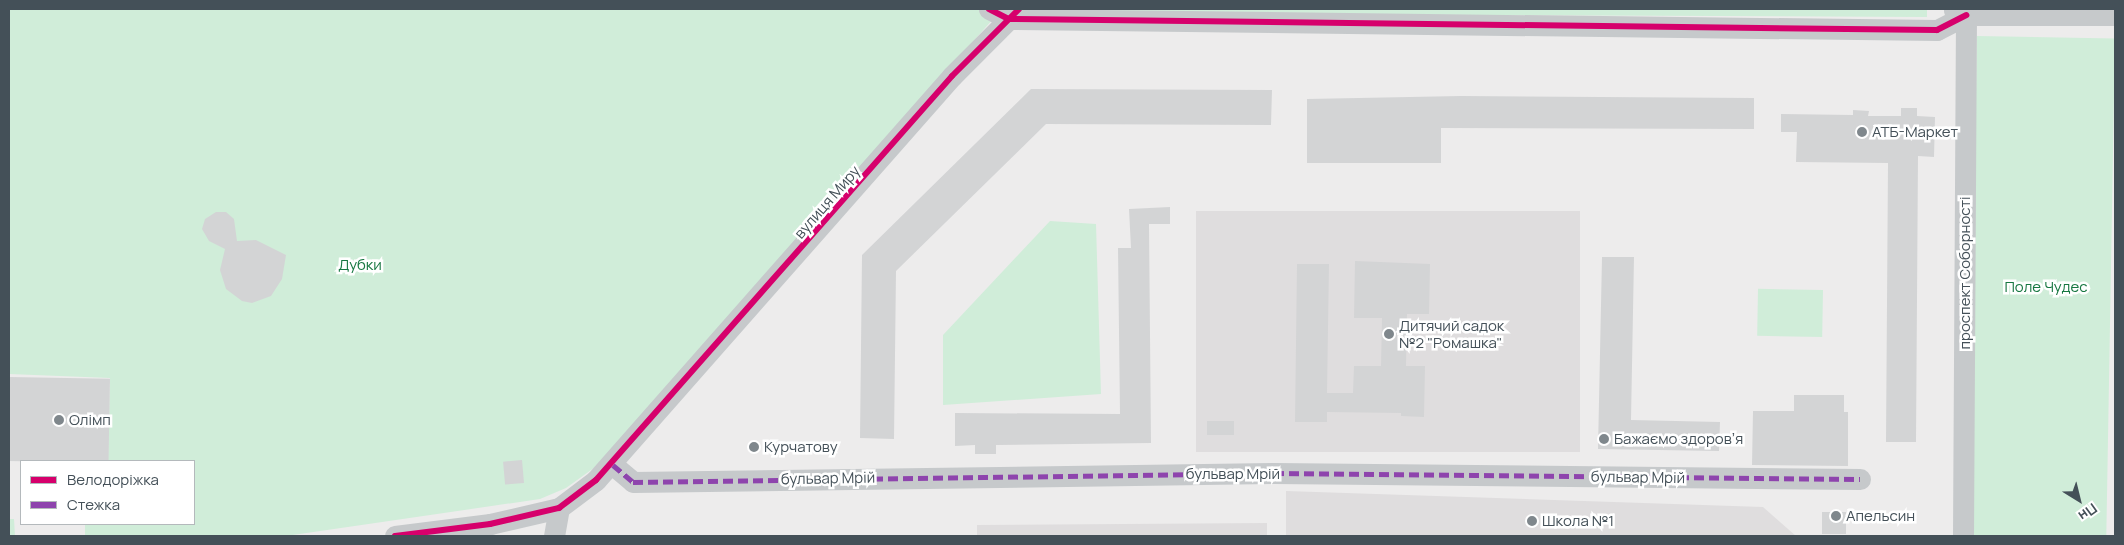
<!DOCTYPE html>
<meta charset="utf-8">
<style>
body{margin:0}
#map{position:relative;width:2124px;height:545px;overflow:hidden;background:#edecec;font-family:Manrope,sans-serif}
div>[style]{position:absolute}
.education>*{inset:0;background:#dfddde;transform-origin:0 0}
.green>*{inset:0;background:#d0edd9;transform-origin:0 0}
.building>*{inset:0;background:#d3d4d5;transform-origin:0 0}
.minor>*{height:21px;margin:-10.5px;padding:0 10.5px;transform-origin:10.5px;border-radius:10.5px;background:#c6c9cb}
.quiet>*{height:5px;margin-top:-2.5px;transform-origin:0;background:repeating-linear-gradient(90deg,#8e44ad 0 10px,transparent 0 15px)}
.cycleway>*{height:6px;margin:-3px;padding:0 3px;transform-origin:3px;border-radius:3px;background:#d6006c}
.dots>*{width:14px;height:14px;translate:-50% -50%;box-sizing:border-box;border:2px solid #fff;border-radius:50%}
span{translate:-50% -50%;white-space:nowrap;text-align:center;line-height:1.15;-webkit-text-stroke:5px #fff;paint-order:stroke}
.poi-label{font-size:15px;color:#445058}
.left{translate:0 -50%;text-align:left}
.street-label{font-size:15px;color:#445058}
.park-label{font-size:15px;color:#177741}
.frame{position:absolute;inset:0;border:10px solid #445058;pointer-events:none}
.legend{position:absolute;left:20px;top:460px;width:175px;height:65px;box-sizing:border-box;background:#fff;border:1px solid #b4b9bc;margin:0;padding:6px 9px;list-style:none;font-size:15px;color:#445058}
.legend li{display:flex;align-items:center;gap:10px;height:25px}
.legend b{width:25px;border:1px solid #b4b9bc}
.north{position:absolute;left:2054px;top:475px;width:50px;height:50px;-webkit-text-stroke:4px #fff;paint-order:stroke;rotate:144deg;font-size:14px;font-weight:700;line-height:20px;text-align:center;color:#445058}
.north::after{content:'';display:block;margin:auto;width:18px;height:22px;background:#445058;clip-path:polygon(50% 0,100% 100%,50% 72%,0 100%)}
</style>
<div id="map">
<div class="education">
<div style="left:1580px;top:211px;width:241px;height:384px;rotate:90deg"></div>
<div style="clip-path:polygon(1286px 491px,1763px 507px,1796px 536px,1286px 536px)"></div>
<div style="clip-path:polygon(1267px 523px,1267px 536px,977px 536px,977px 525px)"></div>
</div>
<div class="green">
<div style="clip-path:polygon(9px 9px,982px 9px,993px 19px,598px 465px,566px 488px,540px 499px,286px 536px,85px 536px,85px 524px,194px 524px,194px 461px,108px 461px,110px 378px,9px 374px)"></div>
<div style="clip-path:polygon(1064px 9px,1927px 9px,1927px 17px,1064px 13px)"></div>
<div style="left:1977px;top:36px;width:138px;height:500px;rotate:1deg"></div>
<div style="clip-path:polygon(1050px 221px,1096px 224px,1101px 394px,943px 405px,943px 335px)"></div>
<div style="left:1823px;top:290px;width:47px;height:65px;rotate:91deg"></div>
<div style="clip-path:polygon(9px 519px,14px 519px,15px 536px,9px 536px)"></div>
</div>
<div class="building">
<div style="clip-path:polygon(1031px 89px,1272px 90px,1271px 125px,1046px 124px,896px 271px,894px 439px,860px 438px,862px 255px)"></div>
<div style="clip-path:polygon(1461px 96px,1754px 98px,1754px 129px,1441px 128px,1441px 163px,1307px 163px,1307px 99px)"></div>
<div style="clip-path:polygon(1901px 108px,1917px 108px,1917px 116px,1935px 117px,1934px 157px,1918px 156px,1916px 442px,1886px 442px,1888px 163px,1796px 162px,1797px 132px,1781px 132px,1781px 114px,1853px 115px,1853px 110px,1869px 111px,1868px 116px,1901px 116px)"></div>
<div style="clip-path:polygon(1170px 207px,1170px 224px,1149px 224px,1151px 443px,996px 445px,996px 454px,975px 454px,975px 445px,955px 446px,955px 413px,1120px 414px,1118px 248px,1131px 248px,1129px 209px)"></div>
<div style="clip-path:polygon(216px 212px,226px 212px,234px 219px,237px 241px,256px 240px,286px 255px,282px 279px,271px 296px,252px 303px,242px 301px,226px 289px,220px 270px,225px 249px,209px 241px,202px 229px,205px 219px)"></div>
<div style="clip-path:polygon(1602px 257px,1634px 257px,1631px 420px,1720px 422px,1719px 451px,1598px 449px)"></div>
<div style="clip-path:polygon(1355px 261px,1430px 264px,1429px 314px,1407px 314px,1406px 366px,1425px 366px,1424px 417px,1401px 416px,1401px 413px,1327px 412px,1327px 422px,1295px 422px,1297px 264px,1329px 264px,1327px 393px,1353px 393px,1354px 366px,1381px 366px,1382px 318px,1354px 318px)"></div>
<div style="left:9px;top:377px;width:101px;height:84px;rotate:1deg"></div>
<div style="clip-path:polygon(1794px 395px,1844px 395px,1844px 412px,1848px 412px,1848px 466px,1752px 465px,1753px 411px,1794px 411px)"></div>
<div style="left:1207px;top:421px;width:27px;height:14px"></div>
<div style="left:522px;top:460px;width:23px;height:19px;rotate:85deg"></div>
<div style="left:1822px;top:512px;width:24px;height:22px"></div>
</div>
<div class="minor">
<div style="left:989px;top:9px;width:22px;rotate:27deg"></div>
<div style="left:1009px;top:19px;width:928px;rotate:0.68deg"></div>
<div style="left:1937px;top:30px;width:33px;rotate:-27deg"></div>
<div style="left:1954px;top:10px;width:13px;rotate:23deg"></div>
<div style="left:1966px;top:15px;width:149px"></div>
<div style="left:613px;top:465px;width:26px;rotate:40deg"></div>
<div style="left:633px;top:482px;width:641px;rotate:-0.8deg"></div>
<div style="left:1274px;top:473px;width:586px;rotate:0.59deg"></div>
<div style="left:395px;top:536px;width:96px;rotate:-7.2deg"></div>
<div style="left:490px;top:524px;width:71px;rotate:-13.1deg"></div>
<div style="left:559px;top:508px;width:46px;rotate:-37.1deg"></div>
<div style="left:596px;top:480px;width:538px;rotate:-48.61deg"></div>
<div style="left:952px;top:76px;width:93px;rotate:-45deg"></div>
<div style="left:554px;top:536px;width:28px;rotate:-80deg"></div>
<div style="left:1963px;top:536px;width:527px;rotate:-89.67deg"></div>
</div>
<div class="quiet">
<div style="left:613px;top:465px;width:26px;rotate:40deg"></div>
<div style="left:633px;top:482px;width:641px;rotate:-0.8deg"></div>
<div style="left:1274px;top:473px;width:586px;rotate:0.59deg"></div>
</div>
<div class="cycleway">
<div style="left:989px;top:9px;width:22px;rotate:27deg"></div>
<div style="left:1009px;top:19px;width:928px;rotate:0.68deg"></div>
<div style="left:1937px;top:30px;width:33px;rotate:-27deg"></div>
<div style="left:395px;top:536px;width:96px;rotate:-7.2deg"></div>
<div style="left:490px;top:524px;width:71px;rotate:-13.1deg"></div>
<div style="left:559px;top:508px;width:46px;rotate:-37.1deg"></div>
<div style="left:596px;top:480px;width:538px;rotate:-48.61deg"></div>
<div style="left:952px;top:76px;width:95px;rotate:-45deg"></div>
</div>
<div class="dots">
<div style="left:1862px;top:132px;background:#7f878c"></div>
<div style="left:1389px;top:334px;background:#7f878c"></div>
<div style="left:59px;top:420px;background:#7f878c"></div>
<div style="left:1604px;top:439px;background:#7f878c"></div>
<div style="left:754px;top:447px;background:#7f878c"></div>
<div style="left:1836px;top:516px;background:#7f878c"></div>
<div style="left:1532px;top:521px;background:#7f878c"></div>
</div>
<div class="poi-label">
<span class="left" style="left:1872px;top:132px">АТБ-Маркет</span>
<span class="left" style="left:1399px;top:334px">Дитячий садок<br>№2 "Ромашка"</span>
<span class="left" style="left:69px;top:420px">Олімп</span>
<span class="left" style="left:1614px;top:439px">Бажаємо здоровʼя</span>
<span class="left" style="left:764px;top:447px">Курчатову</span>
<span class="left" style="left:1846px;top:516px">Апельсин</span>
<span class="left" style="left:1542px;top:521px">Школа №1</span>
</div>
<div class="street-label">
<span style="left:827px;top:202px;rotate:-49deg">вулиця Миру</span>
<span style="left:1965px;top:273px;rotate:-90deg">проспект Соборності</span>
<span style="left:1233px;top:474px">бульвар Мрій</span>
<span style="left:1638px;top:477px;rotate:1deg">бульвар Мрій</span>
<span style="left:828px;top:478px;rotate:-1deg">бульвар Мрій</span>
</div>
<div class="park-label">
<span style="left:360px;top:265px">Дубки</span>
<span style="left:2046px;top:287px">Поле Чудес</span>
</div>
<div class="frame"></div>
<ul class="legend">
<li><b style="height:6px;background:#d6006c"></b>Велодоріжка</li>
<li><b style="height:6px;background:#8e44ad"></b>Стежка</li>
</ul>
<div class="north">Пн</div>
</div>
